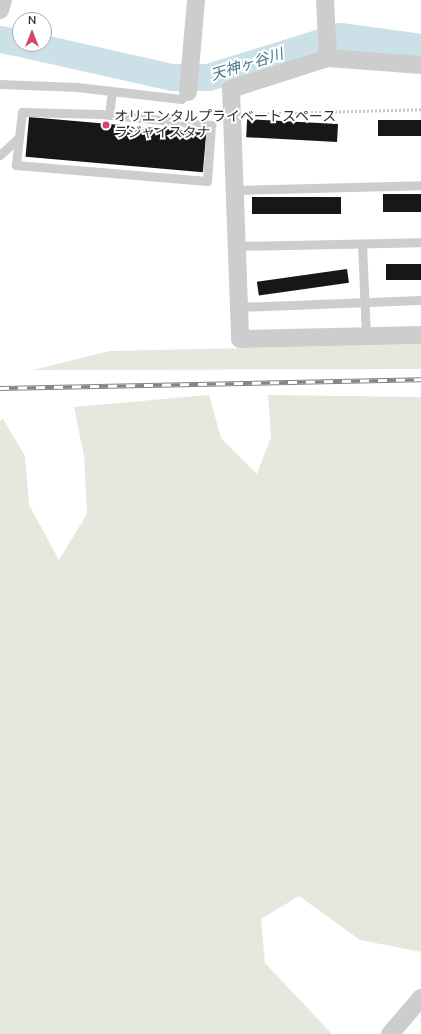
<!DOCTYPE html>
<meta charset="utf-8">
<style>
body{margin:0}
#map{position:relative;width:421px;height:1034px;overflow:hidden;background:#fff;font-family:"Nunito Sans","Noto Sans JP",sans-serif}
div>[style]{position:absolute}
.green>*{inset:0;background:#e5e8dd}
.river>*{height:27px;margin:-13.5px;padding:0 13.5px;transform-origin:13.5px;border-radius:13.5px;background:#cbe0e7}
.building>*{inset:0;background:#171717;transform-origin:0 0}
.path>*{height:2.5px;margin-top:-1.25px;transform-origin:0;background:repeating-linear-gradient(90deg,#c7c7c7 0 2px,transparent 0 4px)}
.service>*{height:9px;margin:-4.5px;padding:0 4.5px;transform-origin:4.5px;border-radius:4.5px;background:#cdcdcd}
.minor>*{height:18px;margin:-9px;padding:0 9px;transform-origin:9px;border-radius:9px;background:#cdcdcd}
.rail>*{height:4.5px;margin-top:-2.25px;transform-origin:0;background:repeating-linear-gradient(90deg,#fff 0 9px,#858585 0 18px);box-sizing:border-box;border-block:1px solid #858585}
.dots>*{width:11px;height:11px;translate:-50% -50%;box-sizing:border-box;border:2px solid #fff;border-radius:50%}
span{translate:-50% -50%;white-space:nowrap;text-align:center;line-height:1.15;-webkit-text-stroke:4px #fff;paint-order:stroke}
.poi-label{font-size:14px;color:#303030}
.left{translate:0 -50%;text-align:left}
.water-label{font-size:15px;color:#477a89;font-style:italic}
.north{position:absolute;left:12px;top:12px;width:40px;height:40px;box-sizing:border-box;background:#fff;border:1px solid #acacac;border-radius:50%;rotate:0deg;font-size:11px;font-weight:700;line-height:16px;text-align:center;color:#303030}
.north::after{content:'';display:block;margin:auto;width:14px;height:18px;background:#d24766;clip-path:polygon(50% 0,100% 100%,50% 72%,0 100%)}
</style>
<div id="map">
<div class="green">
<div style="clip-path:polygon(421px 344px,421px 369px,33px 370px,109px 351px)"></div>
<div style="clip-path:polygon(209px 395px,221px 438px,257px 474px,271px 437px,268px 395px,421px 397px,421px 952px,360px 940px,299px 896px,261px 919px,265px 963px,332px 1034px,0 1034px,0 421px,3px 419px,25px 456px,29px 505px,59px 560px,87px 514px,84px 456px,74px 407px)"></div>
</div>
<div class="river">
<div style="left:0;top:39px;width:20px;rotate:11deg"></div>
<div style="left:25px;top:44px;width:151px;rotate:12.7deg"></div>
<div style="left:172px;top:77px;width:36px"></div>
<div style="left:208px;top:77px;width:138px;rotate:-17.3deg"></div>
<div style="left:340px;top:36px;width:82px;rotate:7.7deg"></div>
</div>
<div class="building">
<div style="left:29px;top:117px;width:178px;height:40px;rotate:5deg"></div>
<div style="left:421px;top:120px;width:16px;height:43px;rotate:90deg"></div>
<div style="left:338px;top:124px;width:18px;height:91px;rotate:93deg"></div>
<div style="left:383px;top:194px;width:38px;height:18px"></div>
<div style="left:341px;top:197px;width:17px;height:89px;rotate:90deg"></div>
<div style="left:421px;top:264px;width:16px;height:35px;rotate:90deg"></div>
<div style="left:347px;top:269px;width:14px;height:91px;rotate:82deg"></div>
</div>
<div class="path">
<div style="left:247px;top:114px;width:174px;rotate:-1.6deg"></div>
</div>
<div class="service">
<div style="left:0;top:84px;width:77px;rotate:2.2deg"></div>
<div style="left:77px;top:87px;width:105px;rotate:6.6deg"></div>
<div style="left:181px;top:99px;width:10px;rotate:-45deg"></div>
<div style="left:109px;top:115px;width:24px;rotate:-83deg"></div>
<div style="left:0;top:155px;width:26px;rotate:-43deg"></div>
<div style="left:19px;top:137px;width:25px;rotate:-83deg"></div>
<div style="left:22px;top:112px;width:79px;rotate:1.5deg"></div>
<div style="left:101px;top:114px;width:111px;rotate:5.7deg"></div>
<div style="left:211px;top:125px;width:56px;rotate:94.1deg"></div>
<div style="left:207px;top:181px;width:192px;rotate:-175.2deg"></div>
<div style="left:16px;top:165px;width:28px;rotate:-84deg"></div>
<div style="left:235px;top:190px;width:186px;rotate:-1.5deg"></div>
<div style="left:362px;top:244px;width:92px;rotate:87.5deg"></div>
<div style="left:237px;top:246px;width:184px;rotate:-1.2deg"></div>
<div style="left:239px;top:307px;width:182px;rotate:-2.2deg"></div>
</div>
<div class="minor">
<div style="left:325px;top:0;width:58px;rotate:87deg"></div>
<div style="left:0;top:10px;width:10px;rotate:-73deg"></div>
<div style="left:421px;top:65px;width:93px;rotate:-175.7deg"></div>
<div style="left:328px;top:58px;width:102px;rotate:162.3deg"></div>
<div style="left:231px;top:89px;width:250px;rotate:87.9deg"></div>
<div style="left:240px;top:339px;width:181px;rotate:-1.3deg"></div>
<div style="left:188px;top:92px;width:92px;rotate:-85deg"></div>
<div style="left:390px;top:1034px;width:48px;rotate:-49.3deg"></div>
</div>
<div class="rail">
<div style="left:0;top:388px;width:421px;rotate:-1.2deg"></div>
</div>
<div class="dots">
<div style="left:106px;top:125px;background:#d24766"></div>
</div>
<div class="poi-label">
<span class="left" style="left:114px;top:125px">オリエンタルプライベートスペース<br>ラジャイスタナ</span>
</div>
<div class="water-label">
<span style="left:247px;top:65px;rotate:-17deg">天神ヶ谷川</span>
</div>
<div class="north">N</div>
</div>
